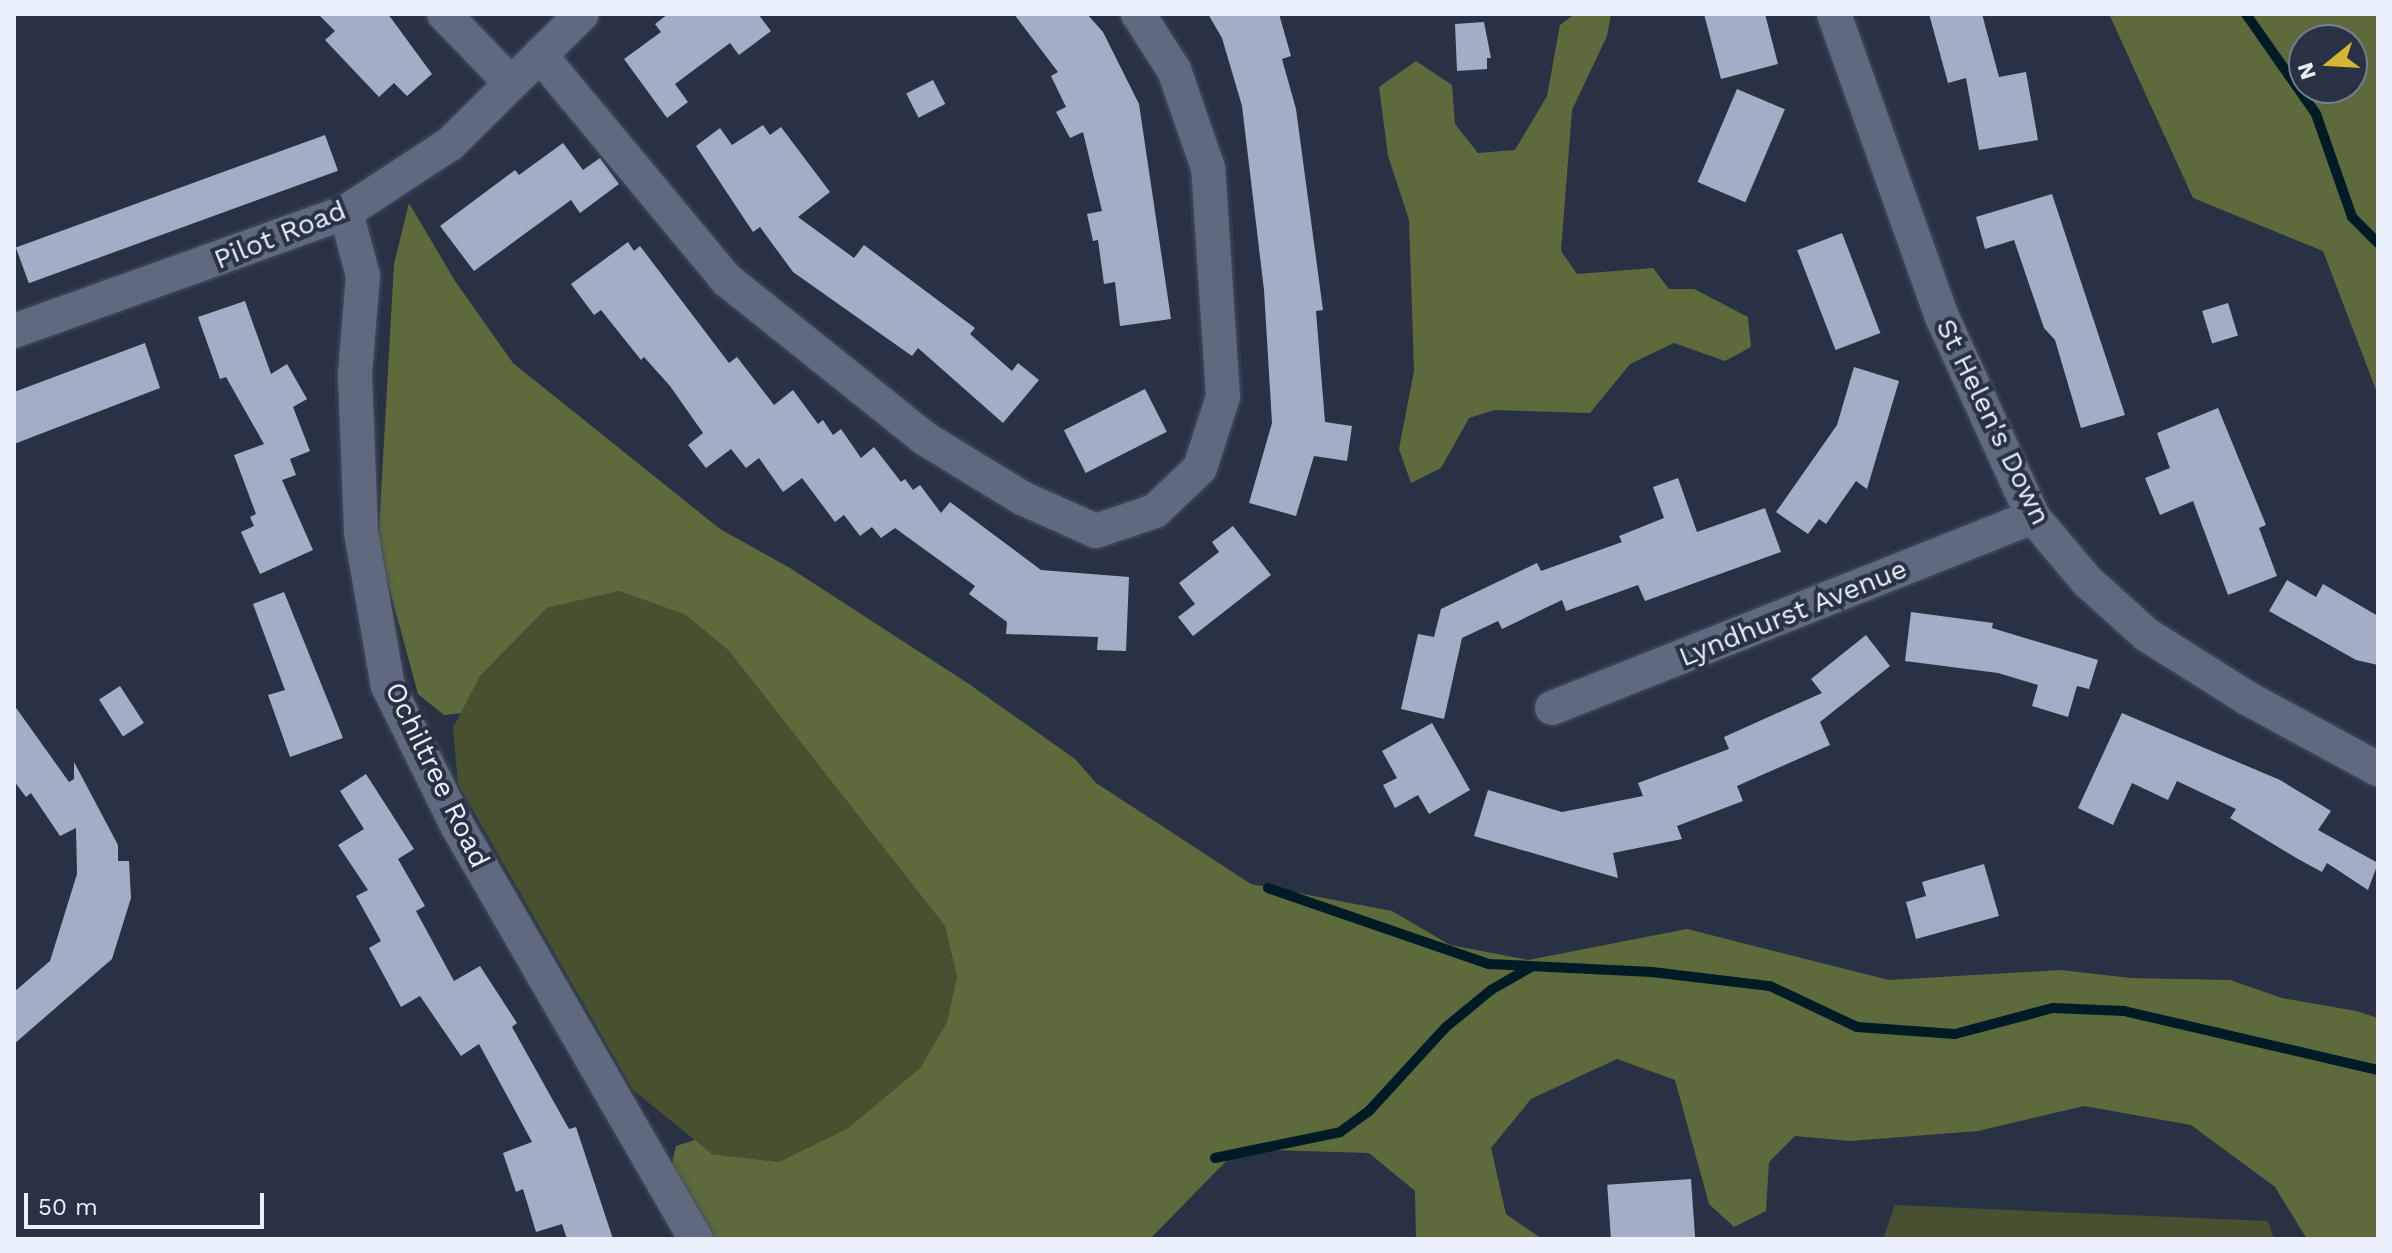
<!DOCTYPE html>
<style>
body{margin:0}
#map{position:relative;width:2392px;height:1253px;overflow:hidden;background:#293244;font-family:"Work Sans",sans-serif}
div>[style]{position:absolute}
.green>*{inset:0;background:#47512f}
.forest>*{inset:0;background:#5c6a3c}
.stream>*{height:10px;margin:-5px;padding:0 5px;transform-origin:5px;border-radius:5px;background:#001b26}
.building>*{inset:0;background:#a3aec5;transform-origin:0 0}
.roads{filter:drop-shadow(0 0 2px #454d5c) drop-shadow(0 0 2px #454d5c)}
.minor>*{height:34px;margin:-17px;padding:0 17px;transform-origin:17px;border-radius:17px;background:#5f6a7e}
span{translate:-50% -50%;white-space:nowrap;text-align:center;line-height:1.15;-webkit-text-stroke:8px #293244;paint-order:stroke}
.street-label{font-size:28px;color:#e9effb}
.frame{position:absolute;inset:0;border:16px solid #e9effb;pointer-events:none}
.north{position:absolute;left:2288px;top:24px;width:80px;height:80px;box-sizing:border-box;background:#293244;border:2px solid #767e8d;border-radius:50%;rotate:252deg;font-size:22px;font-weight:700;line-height:32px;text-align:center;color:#e9effb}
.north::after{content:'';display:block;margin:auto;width:28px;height:36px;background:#d5b534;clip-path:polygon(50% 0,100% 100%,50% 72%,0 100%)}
.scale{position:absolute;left:24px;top:1193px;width:240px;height:36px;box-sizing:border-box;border:4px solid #e9effb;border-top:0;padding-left:10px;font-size:24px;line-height:28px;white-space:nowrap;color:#e9effb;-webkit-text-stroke:6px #293244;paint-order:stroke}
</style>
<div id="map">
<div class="green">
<div style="clip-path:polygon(619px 591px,686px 615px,729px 651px,945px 926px,957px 978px,947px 1022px,920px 1068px,848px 1128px,779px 1162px,712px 1154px,633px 1090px,458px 784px,453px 728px,480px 676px,547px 608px)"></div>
<div style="clip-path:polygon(1895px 1205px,2268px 1221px,2274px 1239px,1883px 1239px)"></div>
</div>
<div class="forest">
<div style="clip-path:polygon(1575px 14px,1611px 14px,1607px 36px,1572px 110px,1561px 251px,1577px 274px,1653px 268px,1669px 289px,1694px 289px,1748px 317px,1751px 347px,1725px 361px,1674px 343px,1630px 364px,1590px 413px,1495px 410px,1469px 418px,1441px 468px,1411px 483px,1399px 449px,1414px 371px,1409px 220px,1388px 156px,1379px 87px,1416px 61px,1452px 85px,1455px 124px,1478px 153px,1515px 150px,1547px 96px,1560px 25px)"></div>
<div style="clip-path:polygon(evenodd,2109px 14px,2378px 14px,2378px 395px,2323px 251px,2193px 198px,2109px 14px,2304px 40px,2352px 40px,2352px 88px,2304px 88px,2304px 40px)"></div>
<div style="clip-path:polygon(409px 203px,455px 281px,513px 363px,720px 529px,790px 568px,969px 684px,1075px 759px,1096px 783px,1251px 884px,1392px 911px,1450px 945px,1528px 960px,1687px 929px,1889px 980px,2061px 970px,2131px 978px,2230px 980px,2282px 998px,2356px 1011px,2378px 1018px,2378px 1239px,2307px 1239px,2275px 1187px,2191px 1125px,2084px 1106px,1978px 1131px,1850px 1141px,1795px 1136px,1769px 1162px,1766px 1211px,1734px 1227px,1709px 1204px,1675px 1080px,1617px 1059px,1531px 1099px,1491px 1148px,1506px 1214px,1542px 1239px,1416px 1239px,1415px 1191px,1369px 1153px,1238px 1149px,1150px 1239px,710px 1239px,671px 1167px,676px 1146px,695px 1140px,712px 1154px,779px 1162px,848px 1128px,920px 1068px,947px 1022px,957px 977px,945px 926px,729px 651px,686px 615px,619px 591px,547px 608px,480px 676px,461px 713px,444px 715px,418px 694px,378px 547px,394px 264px)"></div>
</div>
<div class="stream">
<div style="left:2246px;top:14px;width:122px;rotate:55deg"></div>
<div style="left:2316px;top:114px;width:109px;rotate:70.7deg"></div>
<div style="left:2352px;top:217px;width:37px;rotate:45deg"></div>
<div style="left:1268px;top:888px;width:234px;rotate:19deg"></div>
<div style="left:1489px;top:964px;width:163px;rotate:2.8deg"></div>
<div style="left:1652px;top:972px;width:119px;rotate:6.8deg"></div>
<div style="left:1770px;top:986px;width:96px;rotate:25.2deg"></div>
<div style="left:1857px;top:1027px;width:98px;rotate:4.1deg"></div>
<div style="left:1955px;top:1034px;width:101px;rotate:-14.9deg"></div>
<div style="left:2053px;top:1008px;width:71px;rotate:2.4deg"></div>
<div style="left:2124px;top:1011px;width:260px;rotate:13.1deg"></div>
<div style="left:1215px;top:1158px;width:128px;rotate:-11.7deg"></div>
<div style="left:1340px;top:1132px;width:36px;rotate:-36deg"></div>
<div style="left:1369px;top:1111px;width:114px;rotate:-47.5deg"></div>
<div style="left:1446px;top:1027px;width:58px;rotate:-39.4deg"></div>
<div style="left:1491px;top:990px;width:46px;rotate:-29.9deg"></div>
</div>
<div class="building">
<div style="clip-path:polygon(318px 14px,388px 14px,432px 74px,407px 96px,394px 83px,379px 97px,325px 40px,335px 31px)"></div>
<div style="clip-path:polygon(668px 14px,758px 14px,771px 31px,739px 55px,730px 43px,675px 84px,688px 102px,667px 118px,624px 59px,661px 32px,655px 24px)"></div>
<div style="clip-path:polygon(1014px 14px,1087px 14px,1103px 32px,1139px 104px,1171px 319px,1120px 326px,1115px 282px,1104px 284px,1098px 240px,1093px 241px,1087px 214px,1102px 211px,1083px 132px,1070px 138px,1056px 112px,1066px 107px,1051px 76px,1058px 72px)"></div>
<div style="clip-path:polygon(1208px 14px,1279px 14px,1291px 56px,1282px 59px,1296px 109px,1323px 310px,1316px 311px,1325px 422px,1352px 426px,1347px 461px,1314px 456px,1296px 516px,1249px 503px,1272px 423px,1264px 290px,1242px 106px,1222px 38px)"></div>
<div style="clip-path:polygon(1704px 14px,1765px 14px,1778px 64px,1721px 79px)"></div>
<div style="clip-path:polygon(1929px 14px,1982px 14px,1999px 77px,2026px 72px,2038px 140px,1979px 150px,1966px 78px,1948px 83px)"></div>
<div style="clip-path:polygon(1484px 22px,1491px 58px,1487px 58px,1487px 69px,1457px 71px,1455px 24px)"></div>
<div style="left:933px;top:80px;width:27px;height:30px;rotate:63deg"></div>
<div style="left:1737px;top:89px;width:52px;height:101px;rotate:23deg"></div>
<div style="clip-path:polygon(763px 125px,770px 135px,781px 127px,830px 192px,798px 217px,854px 258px,864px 245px,975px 328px,970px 334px,1012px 371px,1018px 363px,1039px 380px,1003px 423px,918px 348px,912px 356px,793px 272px,760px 227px,753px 232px,696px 146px,720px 128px,732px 145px)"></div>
<div style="left:325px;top:135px;width:38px;height:329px;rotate:70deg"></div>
<div style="clip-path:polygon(563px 143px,583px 170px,600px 158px,619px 184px,580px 213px,571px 200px,474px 271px,440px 226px,515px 170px,519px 175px)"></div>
<div style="clip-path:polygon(2052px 194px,2125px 415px,2081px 428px,2055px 340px,2044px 328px,2014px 240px,1985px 249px,1976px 217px)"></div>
<div style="left:1842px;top:233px;width:107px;height:48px;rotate:69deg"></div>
<div style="clip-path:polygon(628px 242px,634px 251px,640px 246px,729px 363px,737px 357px,774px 405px,793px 390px,818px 424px,823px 420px,833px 435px,841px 429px,861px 458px,874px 447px,901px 482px,905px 479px,913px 490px,920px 485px,941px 513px,950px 502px,1041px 570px,1129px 577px,1126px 651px,1097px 650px,1098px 637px,1006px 634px,1007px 622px,969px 594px,975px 586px,895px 528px,881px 538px,872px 527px,860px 536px,844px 515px,835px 522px,802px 478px,783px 492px,759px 458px,746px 468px,731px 449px,706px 468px,688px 445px,703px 433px,670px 386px,644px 357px,641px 360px,601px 310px,594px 315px,571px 284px)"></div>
<div style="clip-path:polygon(245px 301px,271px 374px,287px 364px,307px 399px,293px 407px,310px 451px,290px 459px,296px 475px,282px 480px,313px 550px,260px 574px,241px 532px,254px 526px,250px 517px,256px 514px,234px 455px,264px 444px,226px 377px,220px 379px,198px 317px)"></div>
<div style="left:2228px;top:303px;width:34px;height:27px;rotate:73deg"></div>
<div style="clip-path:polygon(145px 343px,160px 388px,14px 444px,14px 392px)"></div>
<div style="clip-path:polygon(1854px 367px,1899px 381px,1867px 489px,1856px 481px,1826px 524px,1819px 519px,1808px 534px,1776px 512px,1837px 425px)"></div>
<div style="left:1145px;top:389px;width:48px;height:91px;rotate:63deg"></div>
<div style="clip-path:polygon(2218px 408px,2266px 525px,2259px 528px,2277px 576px,2228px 595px,2193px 501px,2160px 515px,2145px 478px,2170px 468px,2157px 433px)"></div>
<div style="clip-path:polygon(1678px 478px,1697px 532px,1765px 508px,1781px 552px,1645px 601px,1638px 585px,1566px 611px,1562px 600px,1502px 629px,1498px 621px,1462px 638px,1444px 719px,1401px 709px,1418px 634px,1434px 637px,1441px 609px,1537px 563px,1541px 571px,1622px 542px,1619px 536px,1664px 518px,1653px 487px)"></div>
<div style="clip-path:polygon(1233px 526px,1271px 575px,1193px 636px,1178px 617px,1195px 604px,1179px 583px,1219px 552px,1212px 542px)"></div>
<div style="clip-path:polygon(2287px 580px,2316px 597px,2323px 584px,2378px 616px,2378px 665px,2356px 660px,2269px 611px)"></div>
<div style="clip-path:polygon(284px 592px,343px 738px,290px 757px,268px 695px,285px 690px,253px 604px)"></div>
<div style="clip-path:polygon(1911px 612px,1993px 623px,1992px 628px,2098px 660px,2089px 689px,2077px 686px,2068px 717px,2032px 706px,2038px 685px,1998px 673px,1905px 661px)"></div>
<div style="clip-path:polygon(1866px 635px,1890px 666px,1820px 722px,1830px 745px,1737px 786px,1743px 801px,1677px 826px,1682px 839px,1613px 853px,1618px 878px,1474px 836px,1488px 790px,1562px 812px,1643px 796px,1638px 783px,1729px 749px,1724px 737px,1822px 693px,1811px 679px)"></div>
<div style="left:120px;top:686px;width:44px;height:25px;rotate:57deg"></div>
<div style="clip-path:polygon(14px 705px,69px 782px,74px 779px,74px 762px,118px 845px,118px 861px,129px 861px,131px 898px,112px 959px,14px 1044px,14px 992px,50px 961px,77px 874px,76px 828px,60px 836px,31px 793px,26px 797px,14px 781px)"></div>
<div style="clip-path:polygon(2122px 713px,2280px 780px,2331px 811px,2318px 830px,2378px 863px,2368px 890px,2327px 863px,2322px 872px,2298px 859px,2230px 818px,2236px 809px,2177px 781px,2168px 800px,2132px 783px,2113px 825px,2078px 808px)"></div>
<div style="clip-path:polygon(1432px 723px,1470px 790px,1429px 814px,1418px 795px,1395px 808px,1383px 785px,1397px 778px,1382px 751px)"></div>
<div style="clip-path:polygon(366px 774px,414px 849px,398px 859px,425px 906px,416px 911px,454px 981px,480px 966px,517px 1023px,512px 1027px,569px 1129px,576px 1127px,613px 1239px,567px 1239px,562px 1224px,536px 1232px,523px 1189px,516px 1192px,503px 1153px,532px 1142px,479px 1044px,461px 1056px,420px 996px,401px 1007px,369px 948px,381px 941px,356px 896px,368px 890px,338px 845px,364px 829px,340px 791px)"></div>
<div style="clip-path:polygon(1984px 864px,1999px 916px,1916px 939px,1906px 902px,1926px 896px,1922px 882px)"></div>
<div style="left:1691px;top:1179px;width:60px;height:84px;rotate:86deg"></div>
</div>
<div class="roads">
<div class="minor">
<div style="left:444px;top:14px;width:95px;rotate:45.9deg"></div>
<div style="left:1834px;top:14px;width:322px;rotate:70.4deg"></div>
<div style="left:1942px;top:317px;width:220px;rotate:65.5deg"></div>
<div style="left:2033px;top:517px;width:84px;rotate:49.8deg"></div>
<div style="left:2087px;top:581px;width:81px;rotate:42deg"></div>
<div style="left:2147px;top:635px;width:118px;rotate:32.2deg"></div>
<div style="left:2247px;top:698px;width:149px;rotate:28.5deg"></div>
<div style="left:540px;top:55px;width:293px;rotate:50.3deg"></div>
<div style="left:727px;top:280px;width:253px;rotate:38.7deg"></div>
<div style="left:924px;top:438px;width:115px;rotate:31.5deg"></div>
<div style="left:1022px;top:498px;width:81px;rotate:24deg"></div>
<div style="left:1096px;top:531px;width:62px;rotate:-18.7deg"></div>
<div style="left:1155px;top:511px;width:62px;rotate:-43.7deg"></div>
<div style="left:1200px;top:468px;width:75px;rotate:-72.1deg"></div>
<div style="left:1223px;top:397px;width:229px;rotate:-93.7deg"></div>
<div style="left:1208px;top:168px;width:104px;rotate:-109.1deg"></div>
<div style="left:1174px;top:70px;width:67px;rotate:-122.7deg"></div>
<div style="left:346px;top:212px;width:66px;rotate:75.1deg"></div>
<div style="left:363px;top:276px;width:98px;rotate:94.7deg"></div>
<div style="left:355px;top:374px;width:158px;rotate:87.8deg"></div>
<div style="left:361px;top:532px;width:156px;rotate:80.1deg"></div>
<div style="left:388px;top:686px;width:157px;rotate:63.6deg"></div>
<div style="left:458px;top:827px;width:476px;rotate:60deg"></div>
<div style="left:14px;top:331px;width:353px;rotate:-19.7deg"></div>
<div style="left:346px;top:212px;width:124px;rotate:-33.2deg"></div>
<div style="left:450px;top:144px;width:185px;rotate:-44.6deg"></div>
<div style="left:1552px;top:708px;width:518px;rotate:-21.66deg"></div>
</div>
</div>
<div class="street-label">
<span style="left:280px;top:235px;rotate:-22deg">Pilot Road</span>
<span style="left:1993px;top:422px;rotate:64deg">St Helen's Down</span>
<span style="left:1793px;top:613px;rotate:-22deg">Lyndhurst Avenue</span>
<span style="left:437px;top:775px;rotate:64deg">Ochiltree Road</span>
</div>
<div class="frame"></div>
<div class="north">N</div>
<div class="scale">50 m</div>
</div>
